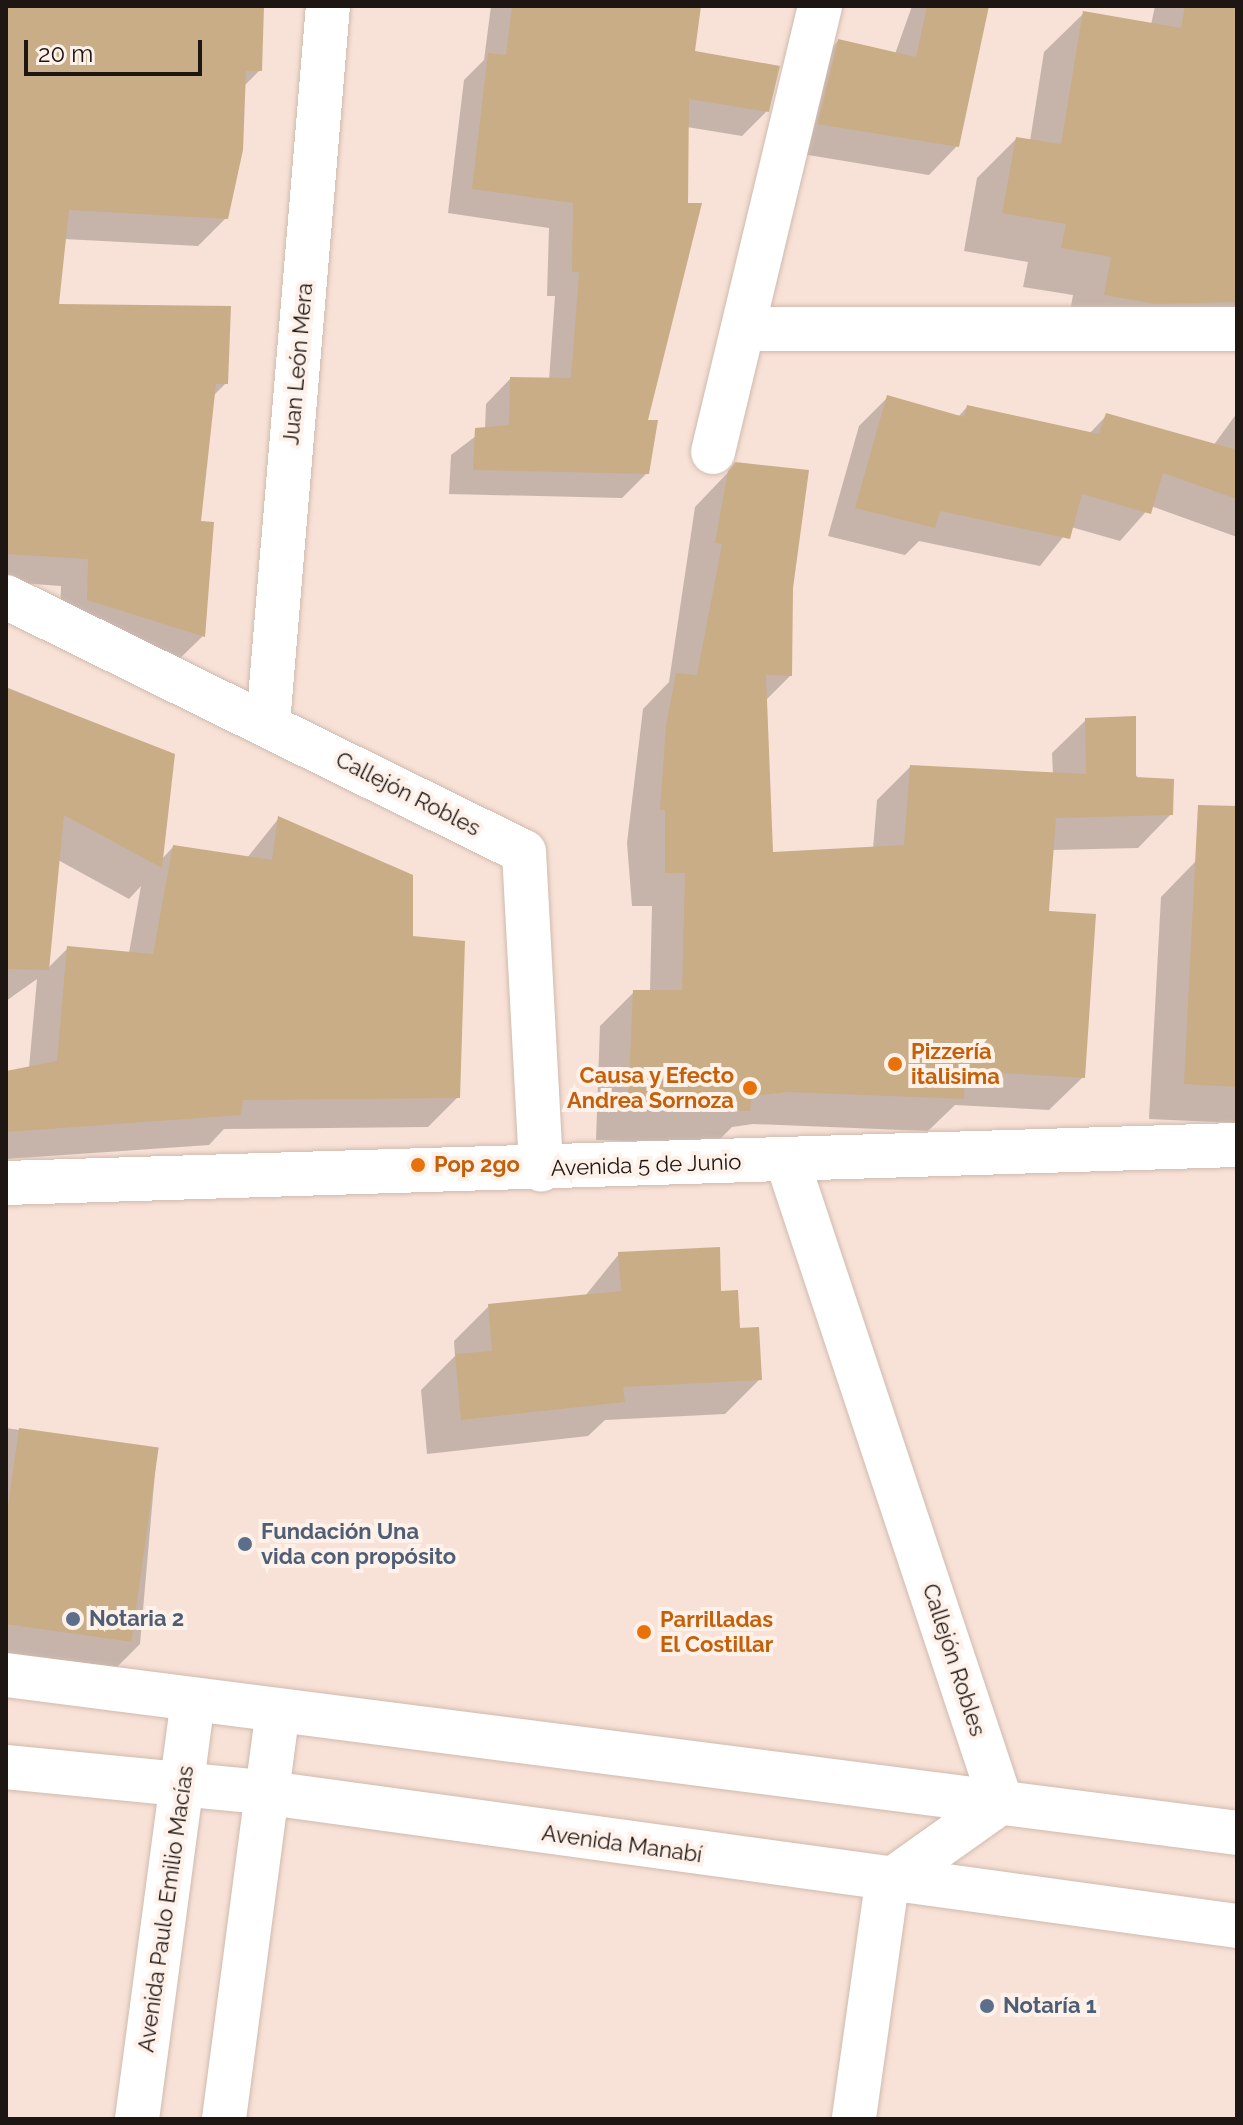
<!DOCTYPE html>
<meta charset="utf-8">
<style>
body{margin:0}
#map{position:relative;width:1243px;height:2125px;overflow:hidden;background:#f8e1d6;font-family:Raleway,sans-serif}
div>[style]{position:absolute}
.shadow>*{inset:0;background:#0003}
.building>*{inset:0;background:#c9ad86;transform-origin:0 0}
.roads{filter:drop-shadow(0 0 2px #d0baaf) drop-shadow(0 0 2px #d0baaf)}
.street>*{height:44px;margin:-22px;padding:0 22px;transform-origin:22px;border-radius:22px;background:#fff}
.secondary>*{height:44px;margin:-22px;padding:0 22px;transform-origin:22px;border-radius:22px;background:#fff}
.dots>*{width:22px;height:22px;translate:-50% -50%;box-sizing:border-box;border:4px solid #fef1ea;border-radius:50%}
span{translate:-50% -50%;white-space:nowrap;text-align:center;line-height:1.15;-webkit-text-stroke:8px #fef1ea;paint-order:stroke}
.street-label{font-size:22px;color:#1e1612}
.food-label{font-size:22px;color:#c56008;font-weight:700}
.left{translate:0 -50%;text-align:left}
.right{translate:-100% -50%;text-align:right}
.service-label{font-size:22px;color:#4e5e75;font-weight:700}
.frame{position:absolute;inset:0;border:8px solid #1e1612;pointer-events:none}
.scale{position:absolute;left:24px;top:40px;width:178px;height:36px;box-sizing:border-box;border:4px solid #1e1612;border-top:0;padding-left:10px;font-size:24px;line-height:28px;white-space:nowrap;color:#1e1612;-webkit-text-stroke:6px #fef1ea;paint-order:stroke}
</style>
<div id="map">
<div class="shadow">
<div style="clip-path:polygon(6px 6px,262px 6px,260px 70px,243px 87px,226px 218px,198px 246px,64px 239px,57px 306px,226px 383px,212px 397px,199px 523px,203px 636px,175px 663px,60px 627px,61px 586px,6px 582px)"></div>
<div style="clip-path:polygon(491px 6px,699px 6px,693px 53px,767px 111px,742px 136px,687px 127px,645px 422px,647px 473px,622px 498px,449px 494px,451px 455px,485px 429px,486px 404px,510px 379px,549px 380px,555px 296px,547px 296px,549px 228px,448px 213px,464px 80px,484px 60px)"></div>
<div style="clip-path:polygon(912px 6px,987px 6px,957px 146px,929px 175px,790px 152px,810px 70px,838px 41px,895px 54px)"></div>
<div style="clip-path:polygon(1155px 6px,1237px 6px,1237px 338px,1066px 333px,1073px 295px,1023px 287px,1028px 262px,964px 251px,977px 178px,1016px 139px,1030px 141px,1044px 52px,1084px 13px,1151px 25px)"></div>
<div style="clip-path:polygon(887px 398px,958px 417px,967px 407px,1089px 434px,1107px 415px,1213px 446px,1237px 413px,1237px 537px,1151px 506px,1120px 541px,1071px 527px,1040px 566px,919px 541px,905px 555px,828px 536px,859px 426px)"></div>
<div style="clip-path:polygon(736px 464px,791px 588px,790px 676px,765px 701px,771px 854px,873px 849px,877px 800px,910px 767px,1053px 775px,1052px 753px,1086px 720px,1171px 814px,1138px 848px,1052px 850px,1047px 913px,1083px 1077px,1049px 1110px,955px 1105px,928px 1131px,753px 1124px,732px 1127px,715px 1144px,596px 1140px,600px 1026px,634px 992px,650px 992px,652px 906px,632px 906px,627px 843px,643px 709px,669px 682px,695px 507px)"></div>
<div style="clip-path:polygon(evenodd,6px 687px,173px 755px,161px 860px,173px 847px,247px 858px,279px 818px,411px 938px,458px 1097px,428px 1127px,224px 1129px,209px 1145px,6px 1159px,6px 1073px,29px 1068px,37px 979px,6px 1001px,6px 687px,58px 860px,129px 899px,141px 886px,129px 953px,68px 948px,47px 969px,58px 860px)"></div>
<div style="clip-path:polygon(1196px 861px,1237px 863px,1237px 1123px,1149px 1119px,1161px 897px)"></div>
<div style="clip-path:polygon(619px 1254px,719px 1293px,760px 1379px,725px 1414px,605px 1420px,588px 1436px,427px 1454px,421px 1390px,455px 1356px,454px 1341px,489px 1306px,585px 1296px)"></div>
<div style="clip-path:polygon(6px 1428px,157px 1450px,140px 1644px,100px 1684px,6px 1672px)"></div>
</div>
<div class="building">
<div style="clip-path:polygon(6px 6px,264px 6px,262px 71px,246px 71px,243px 150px,228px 219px,69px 210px,59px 304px,231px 306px,228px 384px,216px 384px,201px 521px,214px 522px,205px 637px,87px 600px,88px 559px,6px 554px)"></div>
<div style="clip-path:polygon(512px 6px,701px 6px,695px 51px,780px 66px,769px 112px,689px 99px,688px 203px,702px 203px,648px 420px,658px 420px,649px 474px,473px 470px,475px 428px,509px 425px,510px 377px,571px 378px,579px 272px,572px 272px,573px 203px,472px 189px,488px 53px,506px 55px)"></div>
<div style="clip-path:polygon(927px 6px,989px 6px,959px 147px,817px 124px,838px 39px,916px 57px)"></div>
<div style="clip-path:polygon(1185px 6px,1237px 6px,1237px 302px,1156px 304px,1104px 295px,1111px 257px,1061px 248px,1066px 224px,1002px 213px,1016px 137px,1061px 144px,1083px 11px,1181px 28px)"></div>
<div style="clip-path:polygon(887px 395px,964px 417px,967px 405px,1099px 434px,1106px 413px,1237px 450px,1237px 499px,1163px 473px,1151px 514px,1082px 494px,1070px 539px,940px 511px,935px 528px,855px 508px)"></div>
<div style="clip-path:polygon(735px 462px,809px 470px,793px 588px,792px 676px,766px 675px,773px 852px,904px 845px,910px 765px,1086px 774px,1085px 718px,1136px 716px,1136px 777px,1174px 779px,1173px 815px,1056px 818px,1049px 911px,1096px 914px,1085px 1078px,965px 1071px,964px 1099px,788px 1092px,752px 1096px,750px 1111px,628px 1107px,633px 990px,682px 990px,685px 873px,665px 873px,665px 810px,660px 810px,666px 726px,676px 673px,697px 675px,722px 544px,715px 543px,728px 471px)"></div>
<div style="clip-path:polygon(6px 688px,175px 754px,162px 868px,64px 815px,49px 970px,6px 969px)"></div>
<div style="clip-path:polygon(1198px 805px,1237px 806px,1237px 1087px,1184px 1084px)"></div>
<div style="clip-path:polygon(278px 816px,413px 875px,413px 936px,465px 941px,460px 1098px,243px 1100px,241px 1115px,6px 1132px,6px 1071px,57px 1061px,67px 946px,153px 954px,173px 845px,272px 860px)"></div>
<div style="clip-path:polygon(720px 1247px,721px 1291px,738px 1290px,740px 1328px,759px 1327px,762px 1380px,623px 1387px,625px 1402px,461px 1420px,455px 1354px,492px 1351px,488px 1304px,621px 1291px,618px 1252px)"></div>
<div style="left:19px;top:1428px;width:141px;height:196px;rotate:8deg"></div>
</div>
<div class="roads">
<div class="street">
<div style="left:743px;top:329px;width:494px"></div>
<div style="left:713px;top:452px;width:459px;rotate:-76.5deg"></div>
<div style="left:6px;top:597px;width:577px;rotate:26.21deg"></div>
<div style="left:524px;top:852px;width:318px;rotate:86.9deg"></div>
<div style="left:268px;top:723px;width:720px;rotate:-85.22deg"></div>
<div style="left:787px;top:1160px;width:677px;rotate:71.57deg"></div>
<div style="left:1001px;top:1802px;width:140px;rotate:144.6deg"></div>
<div style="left:887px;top:1883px;width:238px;rotate:98deg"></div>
</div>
<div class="secondary">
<div style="left:6px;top:1183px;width:1232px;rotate:-1.77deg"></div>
<div style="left:6px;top:1675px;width:1241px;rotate:7.31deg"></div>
<div style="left:6px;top:1767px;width:264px;rotate:5.6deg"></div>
<div style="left:269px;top:1793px;width:977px;rotate:7.82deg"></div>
<div style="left:137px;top:2119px;width:423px;rotate:-82.4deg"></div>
<div style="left:224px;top:2119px;width:412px;rotate:-82.5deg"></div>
</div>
</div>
<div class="dots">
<div style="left:895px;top:1064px;background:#e8710a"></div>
<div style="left:750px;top:1088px;background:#e8710a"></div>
<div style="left:418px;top:1165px;background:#e8710a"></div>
<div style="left:245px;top:1544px;background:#5c6f8a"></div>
<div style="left:73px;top:1619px;background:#5c6f8a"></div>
<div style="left:644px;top:1632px;background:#e8710a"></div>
<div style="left:987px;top:2006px;background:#5c6f8a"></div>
</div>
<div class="street-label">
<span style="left:298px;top:364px;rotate:-85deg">Juan León Mera</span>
<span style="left:408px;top:794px;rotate:27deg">Callejón Robles</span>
<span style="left:646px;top:1165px;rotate:-2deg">Avenida 5 de Junio</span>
<span style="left:954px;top:1660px;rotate:72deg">Callejón Robles</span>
<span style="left:622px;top:1844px;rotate:8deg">Avenida Manabí</span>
<span style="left:166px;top:1909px;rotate:-82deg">Avenida Paulo Emilio Macías</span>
</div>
<div class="food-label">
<span class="left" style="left:911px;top:1064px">Pizzería<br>italisima</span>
<span class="right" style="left:734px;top:1088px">Causa y Efecto<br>Andrea Sornoza</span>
<span class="left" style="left:434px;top:1165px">Pop 2go</span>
<span class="left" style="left:660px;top:1632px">Parrilladas<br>El Costillar</span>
</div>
<div class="service-label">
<span class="left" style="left:261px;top:1544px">Fundación Una<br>vida con propósito</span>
<span class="left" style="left:89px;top:1619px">Notaria 2</span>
<span class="left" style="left:1003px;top:2006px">Notaría 1</span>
</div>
<div class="frame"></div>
<div class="scale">20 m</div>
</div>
